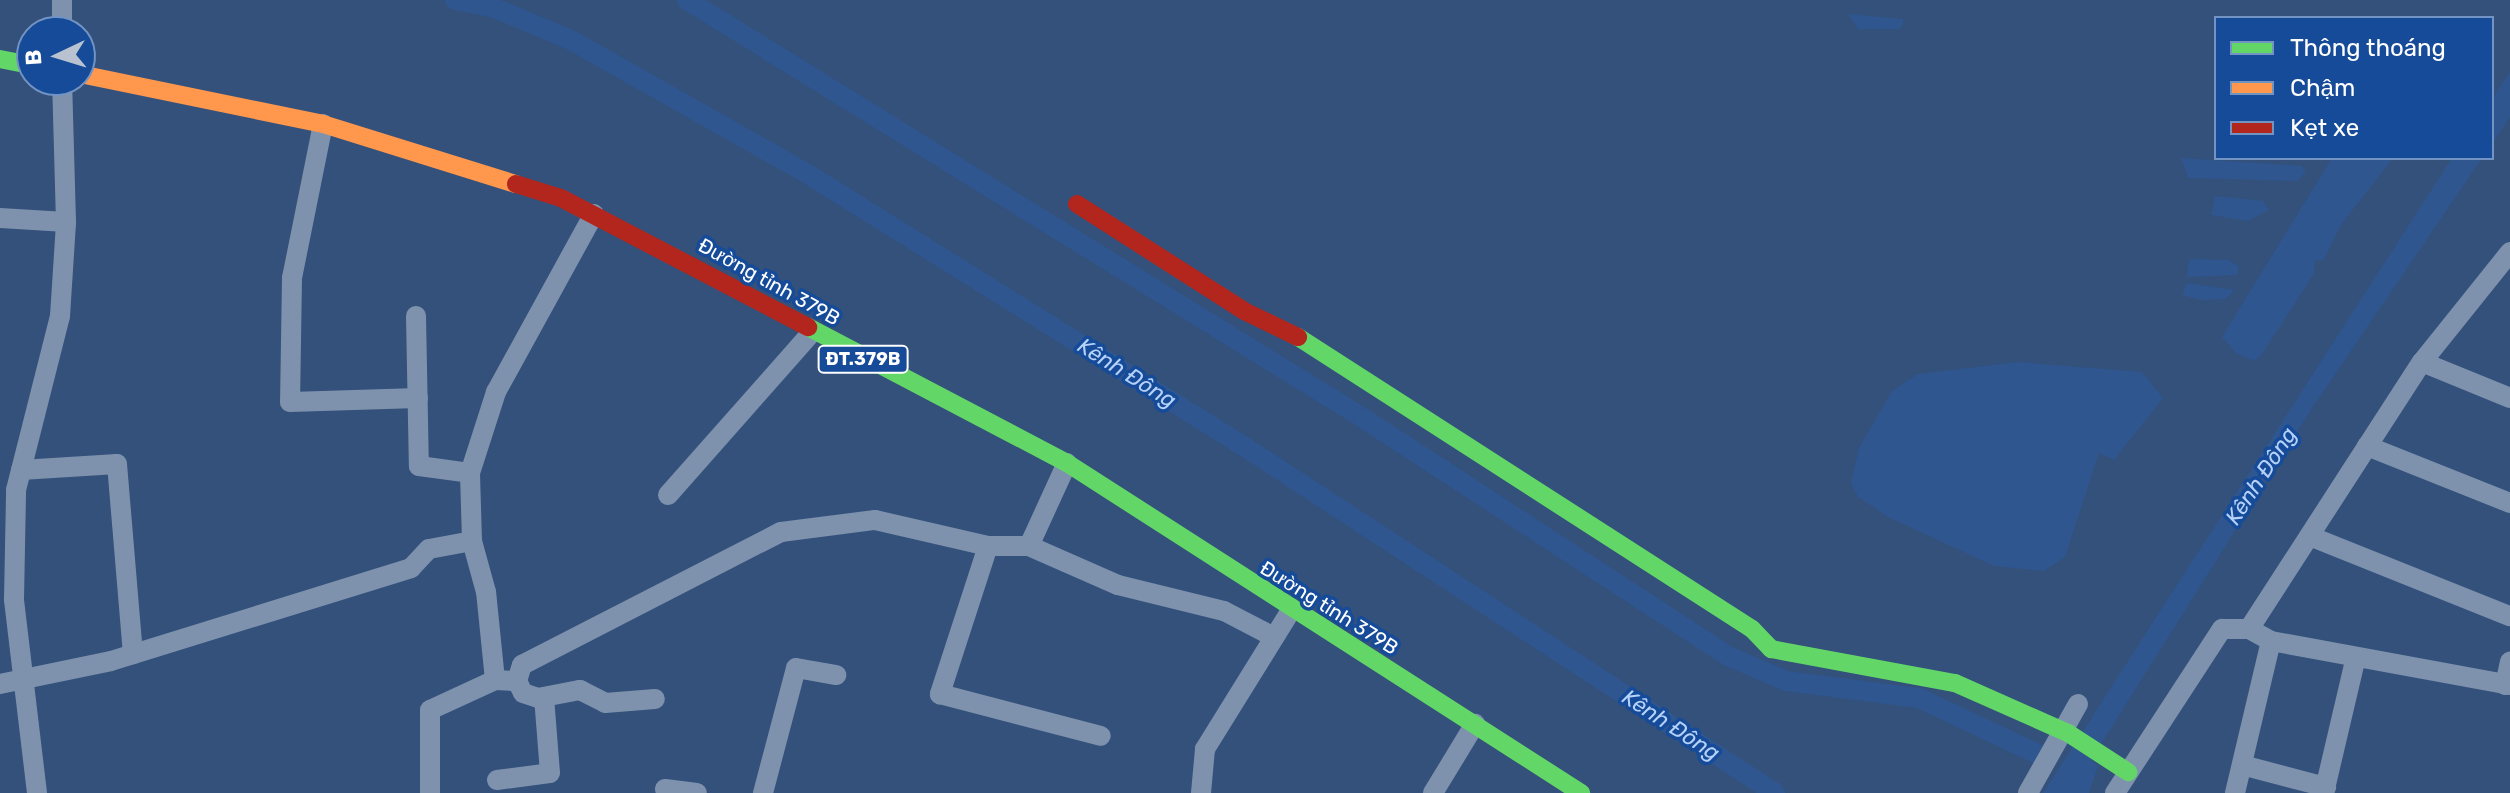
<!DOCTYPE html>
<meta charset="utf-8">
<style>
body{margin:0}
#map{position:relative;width:2510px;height:793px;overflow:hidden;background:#33517b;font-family:Rubik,sans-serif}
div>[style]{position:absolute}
.water>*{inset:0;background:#2f568e}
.canal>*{height:20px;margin:-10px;padding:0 10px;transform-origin:10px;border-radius:10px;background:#2f568e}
.street>*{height:20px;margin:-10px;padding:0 10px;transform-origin:10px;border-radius:10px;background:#7e92ad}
.fast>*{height:18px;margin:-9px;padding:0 9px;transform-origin:9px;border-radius:9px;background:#63d668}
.slow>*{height:18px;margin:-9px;padding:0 9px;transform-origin:9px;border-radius:9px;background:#ff974d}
.jam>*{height:18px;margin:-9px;padding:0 9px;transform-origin:9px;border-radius:9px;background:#b3261e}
span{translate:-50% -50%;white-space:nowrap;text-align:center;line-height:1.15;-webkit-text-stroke:7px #154b99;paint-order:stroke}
.shield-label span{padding:2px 6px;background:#154b99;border:2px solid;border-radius:6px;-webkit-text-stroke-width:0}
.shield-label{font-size:18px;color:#fff;font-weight:700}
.street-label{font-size:20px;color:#fff}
.water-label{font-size:22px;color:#b6d2f9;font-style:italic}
.legend{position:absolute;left:2214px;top:16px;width:280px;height:144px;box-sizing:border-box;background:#154b99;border:2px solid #7393c2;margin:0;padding:10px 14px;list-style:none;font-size:24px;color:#fff}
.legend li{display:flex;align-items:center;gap:16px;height:40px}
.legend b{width:40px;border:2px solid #7393c2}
.north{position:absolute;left:16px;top:16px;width:80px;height:80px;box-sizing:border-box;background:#154b99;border:2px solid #7393c2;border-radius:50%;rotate:266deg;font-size:22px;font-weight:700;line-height:32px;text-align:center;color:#fff}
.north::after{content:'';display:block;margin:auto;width:28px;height:36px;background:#b8c2d1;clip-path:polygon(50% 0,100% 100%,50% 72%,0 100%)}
</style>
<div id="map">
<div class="water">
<div style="clip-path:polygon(1848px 14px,1903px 19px,1903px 24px,1900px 29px,1858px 29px)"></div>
<div style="clip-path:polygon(2510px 72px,2510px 117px,2492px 144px,2492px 99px)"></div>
<div style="clip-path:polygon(2181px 158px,2302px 166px,2306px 171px,2298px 181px,2188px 178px)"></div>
<div style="clip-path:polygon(2332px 158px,2393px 158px,2341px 225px,2323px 261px,2315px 260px,2314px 274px,2260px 357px,2254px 361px,2236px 353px,2222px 337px)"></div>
<div style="clip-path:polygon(2452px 158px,2482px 158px,2310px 411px,2091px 760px,2098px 766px,2089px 793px,2043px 793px)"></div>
<div style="clip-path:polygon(2215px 196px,2263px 201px,2269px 210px,2248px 221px,2211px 215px)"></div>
<div style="clip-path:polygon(2189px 259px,2229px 260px,2239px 267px,2237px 275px,2187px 277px)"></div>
<div style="clip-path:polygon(2187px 283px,2235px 290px,2225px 299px,2201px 300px,2182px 295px)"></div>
<div style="clip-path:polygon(2018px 362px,2142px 372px,2163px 398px,2114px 460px,2099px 453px,2065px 557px,2044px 571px,1994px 566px,1888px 517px,1858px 497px,1851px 483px,1859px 448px,1892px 391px,1918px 374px)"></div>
</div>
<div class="canal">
<div style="left:455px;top:0;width:38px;rotate:11deg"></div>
<div style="left:492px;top:7px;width:86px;rotate:22.7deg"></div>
<div style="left:571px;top:40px;width:276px;rotate:29.5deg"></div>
<div style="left:811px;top:176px;width:512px;rotate:31.98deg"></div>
<div style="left:1245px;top:447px;width:633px;rotate:33.14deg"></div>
<div style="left:687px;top:0;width:795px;rotate:31.73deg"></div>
<div style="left:1363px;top:418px;width:436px;rotate:33.1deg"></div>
<div style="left:1728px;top:656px;width:63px;rotate:23.3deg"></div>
<div style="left:1786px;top:681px;width:134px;rotate:7.3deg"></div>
<div style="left:1919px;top:698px;width:138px;rotate:25.3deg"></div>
</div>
<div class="street">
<div style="left:62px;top:32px;width:32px;rotate:-90deg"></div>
<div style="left:323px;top:124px;width:157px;rotate:101.4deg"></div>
<div style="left:292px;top:278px;width:124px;rotate:90.9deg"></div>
<div style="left:290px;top:402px;width:128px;rotate:-1.8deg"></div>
<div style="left:0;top:218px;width:66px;rotate:3.5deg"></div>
<div style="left:416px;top:316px;width:150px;rotate:88.9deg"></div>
<div style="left:419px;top:466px;width:51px;rotate:7.8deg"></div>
<div style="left:2422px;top:362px;width:95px;rotate:22.2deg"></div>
<div style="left:2367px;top:446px;width:154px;rotate:21.7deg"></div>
<div style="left:1067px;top:463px;width:91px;rotate:114.6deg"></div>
<div style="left:1029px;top:546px;width:41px;rotate:180deg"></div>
<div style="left:988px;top:546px;width:156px;rotate:108deg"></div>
<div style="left:940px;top:694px;width:166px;rotate:14.6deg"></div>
<div style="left:21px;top:470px;width:96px;rotate:-3.6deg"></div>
<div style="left:117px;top:464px;width:191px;rotate:85.2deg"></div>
<div style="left:668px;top:495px;width:219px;rotate:-48.5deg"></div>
<div style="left:2312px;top:537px;width:213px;rotate:21.8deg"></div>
<div style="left:1029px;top:546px;width:97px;rotate:23.7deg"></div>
<div style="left:1118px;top:585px;width:109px;rotate:13.8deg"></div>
<div style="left:1224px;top:611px;width:54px;rotate:27.5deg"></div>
<div style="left:2271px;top:641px;width:243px;rotate:10.4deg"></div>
<div style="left:495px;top:680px;width:22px;rotate:3deg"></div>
<div style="left:517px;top:681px;width:17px;rotate:-73deg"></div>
<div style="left:522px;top:665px;width:291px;rotate:-27.2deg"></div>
<div style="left:781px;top:532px;width:95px;rotate:-7.3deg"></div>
<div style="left:875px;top:520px;width:116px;rotate:13deg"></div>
<div style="left:517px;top:681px;width:13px;rotate:63deg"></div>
<div style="left:523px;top:693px;width:16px;rotate:18deg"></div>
<div style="left:538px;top:698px;width:43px;rotate:-10.8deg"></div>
<div style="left:580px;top:690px;width:28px;rotate:27deg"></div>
<div style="left:605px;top:703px;width:50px;rotate:-4.6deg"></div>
<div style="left:0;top:684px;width:113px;rotate:-11.7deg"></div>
<div style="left:111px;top:661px;width:314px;rotate:-17.2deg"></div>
<div style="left:411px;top:568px;width:26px;rotate:-47deg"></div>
<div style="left:429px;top:549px;width:44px;rotate:-10.5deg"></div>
<div style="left:2505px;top:685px;width:24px;rotate:-78deg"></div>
<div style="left:2242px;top:765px;width:87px;rotate:14.7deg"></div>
<div style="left:497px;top:780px;width:53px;rotate:-7.5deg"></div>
<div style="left:550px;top:773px;width:76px;rotate:-94.5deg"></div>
<div style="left:665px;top:789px;width:32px;rotate:7deg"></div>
<div style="left:37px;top:793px;width:195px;rotate:-96.8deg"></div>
<div style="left:14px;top:599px;width:109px;rotate:-88.9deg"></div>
<div style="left:16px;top:490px;width:179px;rotate:-75.8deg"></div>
<div style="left:60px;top:316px;width:94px;rotate:-86.3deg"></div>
<div style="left:66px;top:222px;width:142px;rotate:-91.6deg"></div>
<div style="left:430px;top:793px;width:83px;rotate:-90deg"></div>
<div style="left:430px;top:710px;width:72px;rotate:-24.8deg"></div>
<div style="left:495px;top:680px;width:88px;rotate:-95.8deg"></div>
<div style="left:486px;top:592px;width:53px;rotate:-105.4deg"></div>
<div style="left:472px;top:541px;width:68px;rotate:-91.7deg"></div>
<div style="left:470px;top:473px;width:85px;rotate:-72.2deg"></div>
<div style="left:496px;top:392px;width:203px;rotate:-61.2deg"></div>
<div style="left:763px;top:793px;width:129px;rotate:-75.2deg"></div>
<div style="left:796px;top:668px;width:41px;rotate:9.9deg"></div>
<div style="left:1201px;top:793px;width:44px;rotate:-84.8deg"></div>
<div style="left:1205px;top:749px;width:161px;rotate:-58.2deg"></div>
<div style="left:1433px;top:793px;width:81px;rotate:-58.7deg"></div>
<div style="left:2028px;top:793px;width:102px;rotate:-60.7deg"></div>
<div style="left:2115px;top:793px;width:196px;rotate:-56.9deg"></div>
<div style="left:2222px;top:629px;width:27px"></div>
<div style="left:2235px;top:793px;width:156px;rotate:-76.7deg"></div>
<div style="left:2271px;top:641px;width:25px;rotate:-151deg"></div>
<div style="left:2249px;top:629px;width:318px;rotate:-57.1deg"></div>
<div style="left:2422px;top:362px;width:141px;rotate:-51.3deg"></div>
<div style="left:2324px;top:793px;width:136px;rotate:-76.8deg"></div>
</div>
<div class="fast">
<div style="left:0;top:59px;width:33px;rotate:11deg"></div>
<div style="left:808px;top:327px;width:293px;rotate:27.7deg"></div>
<div style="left:1067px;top:463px;width:611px;rotate:32.7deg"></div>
<div style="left:1298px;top:337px;width:540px;rotate:32.75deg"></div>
<div style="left:1752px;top:629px;width:28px;rotate:46deg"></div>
<div style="left:1771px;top:649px;width:187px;rotate:10.5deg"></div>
<div style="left:1955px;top:683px;width:124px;rotate:23.9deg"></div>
<div style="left:2068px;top:733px;width:72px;rotate:33deg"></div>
</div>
<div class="slow">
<div style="left:80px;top:74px;width:248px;rotate:11.6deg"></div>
<div style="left:323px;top:124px;width:202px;rotate:17.3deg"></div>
</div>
<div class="jam">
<div style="left:516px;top:184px;width:47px;rotate:17.3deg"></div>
<div style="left:561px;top:198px;width:279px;rotate:27.6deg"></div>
<div style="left:1077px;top:204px;width:198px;rotate:32.6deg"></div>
<div style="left:1244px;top:311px;width:60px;rotate:25.7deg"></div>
</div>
<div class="shield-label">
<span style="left:863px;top:359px">ĐT.379B</span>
</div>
<div class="street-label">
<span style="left:769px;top:282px;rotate:29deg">Đường tỉnh 379B</span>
<span style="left:1329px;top:608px;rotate:32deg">Đường tỉnh 379B</span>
</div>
<div class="water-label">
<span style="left:1127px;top:373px;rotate:32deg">Kênh Đông</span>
<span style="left:2261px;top:476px;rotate:-57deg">Kênh Đông</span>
<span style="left:1671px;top:725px;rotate:33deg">Kênh Đông</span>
</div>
<ul class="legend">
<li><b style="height:10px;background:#63d668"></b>Thông thoáng</li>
<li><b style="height:10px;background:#ff974d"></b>Chậm</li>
<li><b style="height:10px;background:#b3261e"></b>Kẹt xe</li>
</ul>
<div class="north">B</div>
</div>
